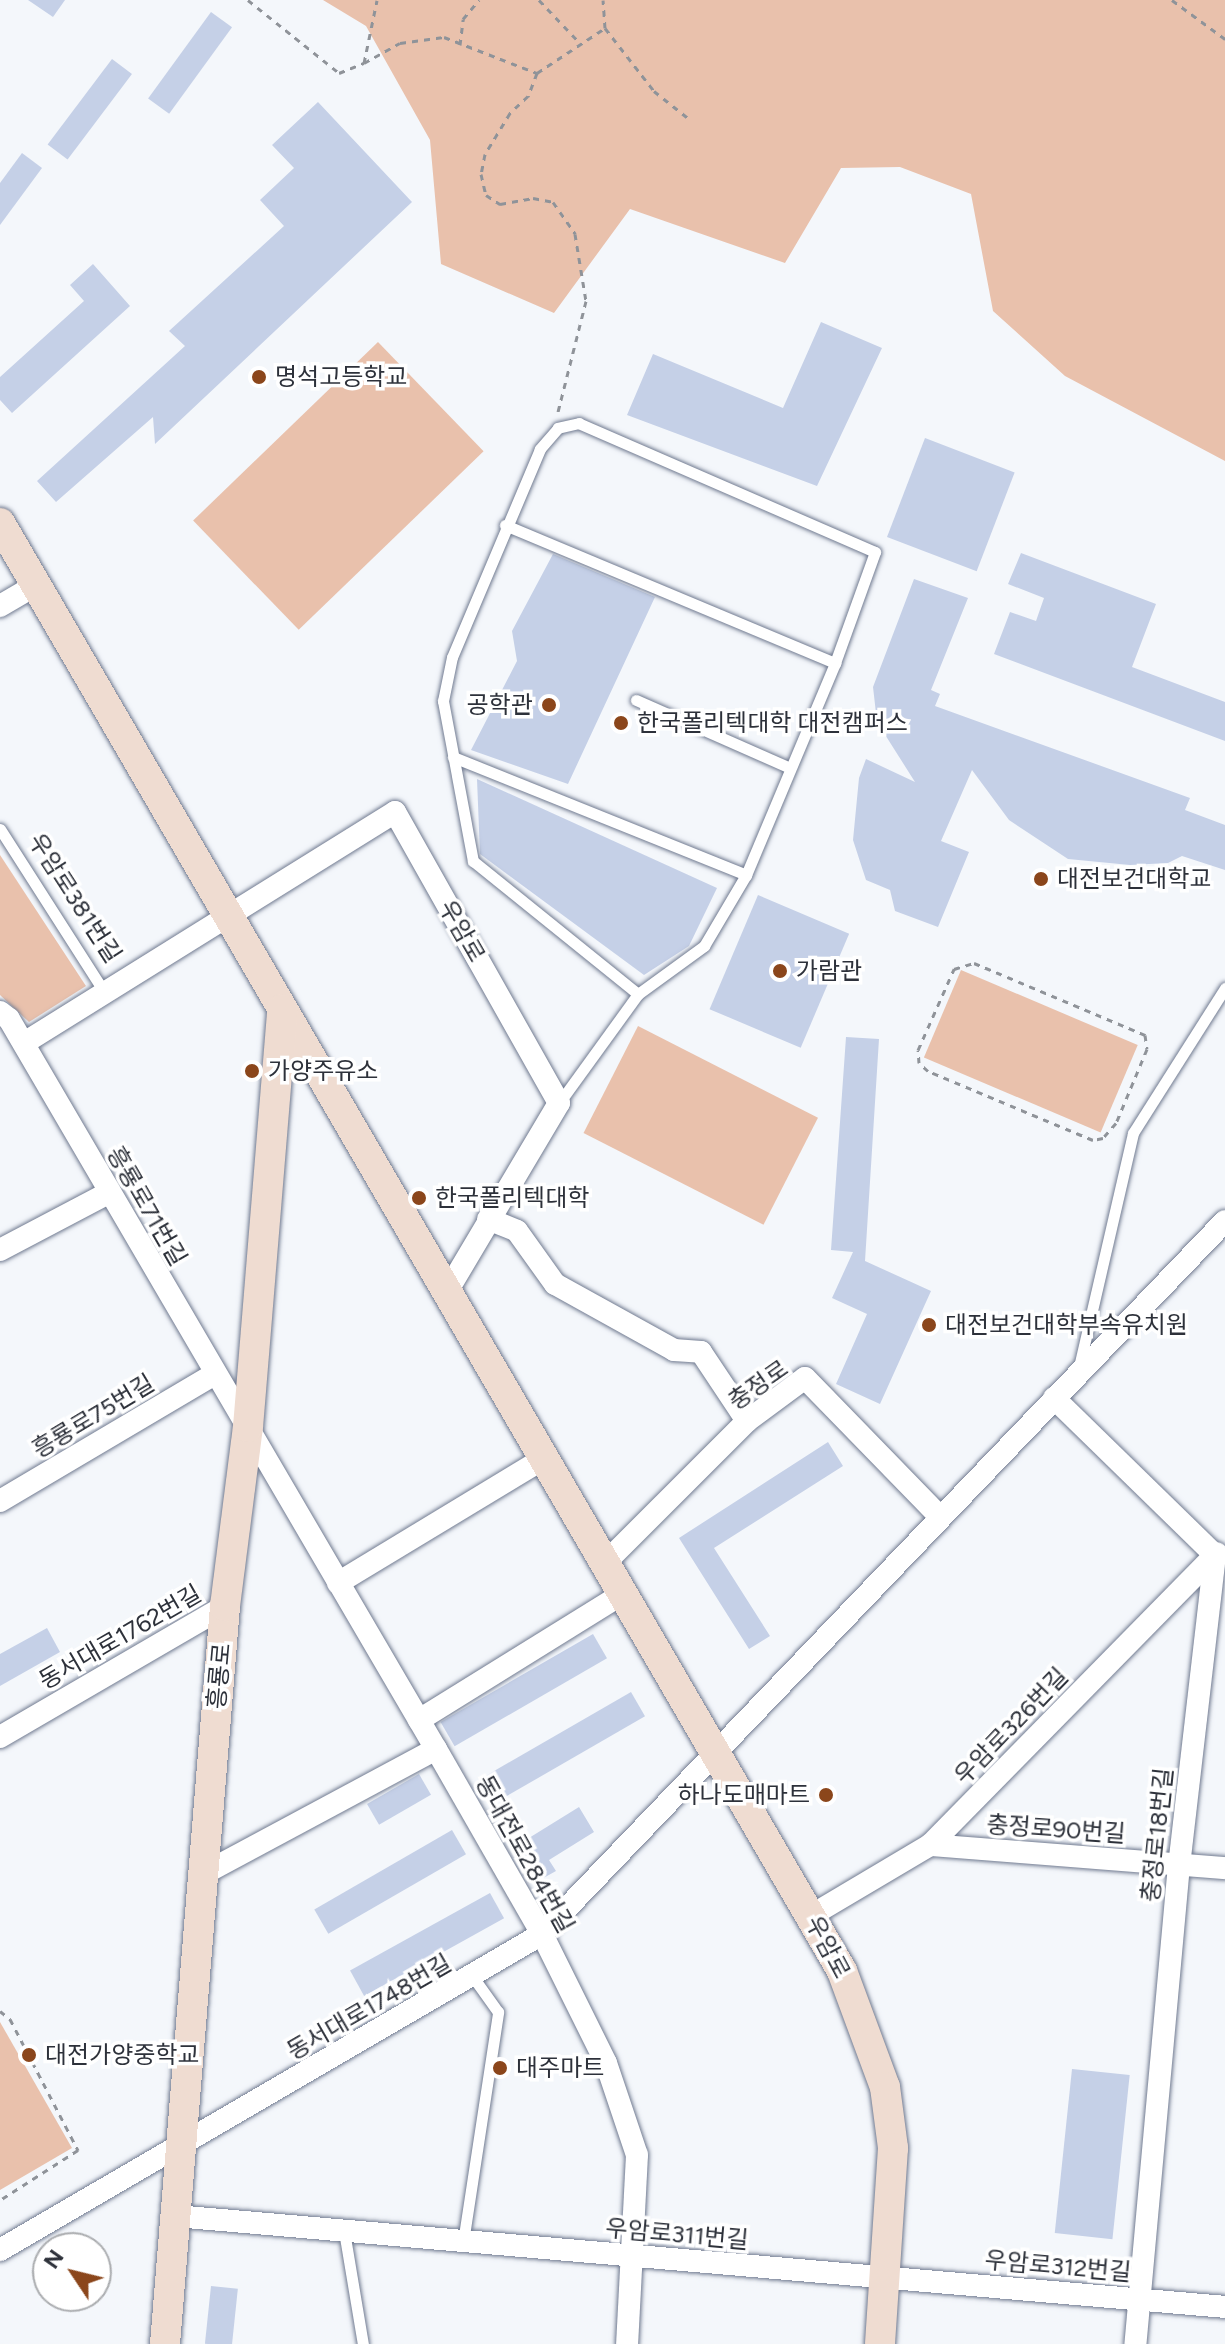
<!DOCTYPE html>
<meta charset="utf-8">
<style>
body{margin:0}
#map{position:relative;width:1225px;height:2344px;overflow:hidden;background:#f4f7fb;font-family:Figtree,"Noto Sans KR",sans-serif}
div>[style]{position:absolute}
.green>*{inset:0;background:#e9c1ac;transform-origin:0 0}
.building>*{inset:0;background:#c5d0e7;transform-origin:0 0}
.path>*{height:3px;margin-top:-1.5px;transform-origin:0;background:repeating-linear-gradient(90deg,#8f9399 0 6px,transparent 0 12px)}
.roads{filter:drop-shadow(0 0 2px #707a90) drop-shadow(0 0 2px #707a90)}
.lane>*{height:11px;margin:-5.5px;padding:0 5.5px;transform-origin:5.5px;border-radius:5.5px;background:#fff}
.street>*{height:22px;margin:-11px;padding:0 11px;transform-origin:11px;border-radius:11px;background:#fff}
.secondary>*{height:30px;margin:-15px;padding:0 15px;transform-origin:15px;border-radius:15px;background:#efdcd1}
.dots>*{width:22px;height:22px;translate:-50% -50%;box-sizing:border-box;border:4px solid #fff;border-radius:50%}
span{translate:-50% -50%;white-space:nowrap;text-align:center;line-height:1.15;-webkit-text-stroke:7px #fff;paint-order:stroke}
.poi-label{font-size:24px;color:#2d313a}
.left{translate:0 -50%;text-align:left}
.right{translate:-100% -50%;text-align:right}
.street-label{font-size:24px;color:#2d313a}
.north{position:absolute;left:32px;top:2232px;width:80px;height:80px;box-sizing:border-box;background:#fff;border:2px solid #abadb0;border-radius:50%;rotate:305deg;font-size:22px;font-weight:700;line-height:32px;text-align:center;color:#2d313a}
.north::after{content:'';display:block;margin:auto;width:28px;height:36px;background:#8b461b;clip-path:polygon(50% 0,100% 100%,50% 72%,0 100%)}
</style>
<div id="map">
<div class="green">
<div style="clip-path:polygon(323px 0,1225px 0,1225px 461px,1065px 376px,993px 311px,971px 194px,900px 167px,841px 168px,785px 263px,630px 209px,554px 313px,441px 264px,430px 140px,366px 26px)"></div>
<div style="left:378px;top:342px;width:152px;height:257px;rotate:46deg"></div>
<div style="clip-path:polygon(0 855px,86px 986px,29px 1022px,0 995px)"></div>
<div style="left:961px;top:970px;width:192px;height:95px;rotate:23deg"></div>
<div style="left:638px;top:1026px;width:202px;height:120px;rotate:27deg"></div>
<div style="clip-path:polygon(0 2022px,72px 2148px,0 2190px)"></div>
</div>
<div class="building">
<div style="clip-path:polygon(28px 0,65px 0,53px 17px)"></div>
<div style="left:211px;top:12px;width:26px;height:107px;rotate:36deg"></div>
<div style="left:112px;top:59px;width:25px;height:107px;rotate:37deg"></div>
<div style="clip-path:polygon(318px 102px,412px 202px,155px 444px,153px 417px,56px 502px,37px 481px,185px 346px,169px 331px,284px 226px,260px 200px,294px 168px,272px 145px)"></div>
<div style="clip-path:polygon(22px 153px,42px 168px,0 225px,0 183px)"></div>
<div style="clip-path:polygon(93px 264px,130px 306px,12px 413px,0 400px,0 377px,84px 301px,70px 285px)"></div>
<div style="clip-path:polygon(821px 322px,882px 348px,817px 486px,627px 415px,653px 354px,783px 408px)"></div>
<div style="left:925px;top:438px;width:96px;height:106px;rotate:21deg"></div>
<div style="clip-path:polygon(1021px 553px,1156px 604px,1132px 667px,1225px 702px,1225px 741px,994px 654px,1010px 612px,1036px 621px,1044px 598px,1008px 584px)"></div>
<div style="clip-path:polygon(553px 554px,655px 597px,568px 784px,471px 750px,517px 661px,512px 631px)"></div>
<div style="clip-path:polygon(914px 579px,968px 598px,931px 690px,940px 694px,935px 706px,1190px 798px,1185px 810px,1225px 825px,1225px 870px,1182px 856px,1168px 863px,1130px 865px,1068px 859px,1009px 820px,972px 770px,941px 841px,969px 852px,938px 927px,895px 911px,890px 890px,866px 880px,853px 840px,859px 778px,866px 759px,915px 782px,877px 722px,873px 687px)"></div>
<div style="clip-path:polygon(477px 779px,717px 888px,689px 946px,644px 975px,480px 854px)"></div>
<div style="left:758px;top:895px;width:99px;height:124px;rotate:23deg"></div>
<div style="clip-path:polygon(846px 1037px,879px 1039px,865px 1261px,931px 1291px,880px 1404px,836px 1384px,867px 1314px,832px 1298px,853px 1252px,831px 1250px)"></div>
<div style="clip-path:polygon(828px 1442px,843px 1466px,714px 1548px,770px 1636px,749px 1649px,679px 1538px)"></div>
<div style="clip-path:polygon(47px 1628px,60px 1652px,0 1686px,0 1654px)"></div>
<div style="left:593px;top:1634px;width:28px;height:176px;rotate:60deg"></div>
<div style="left:631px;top:1692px;width:28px;height:175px;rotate:60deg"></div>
<div style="left:419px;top:1774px;width:24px;height:60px;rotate:60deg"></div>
<div style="clip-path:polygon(579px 1807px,594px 1832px,549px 1860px,556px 1871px,538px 1881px,516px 1846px)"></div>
<div style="left:452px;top:1830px;width:28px;height:159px;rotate:60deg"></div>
<div style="left:490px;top:1893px;width:29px;height:160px;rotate:61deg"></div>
<div style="left:1072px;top:2069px;width:58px;height:165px;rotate:6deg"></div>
<div style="left:211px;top:2286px;width:27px;height:58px;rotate:6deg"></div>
</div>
<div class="path">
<div style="left:248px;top:0;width:117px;rotate:38.7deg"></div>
<div style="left:339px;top:73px;width:27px;rotate:-22deg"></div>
<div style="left:364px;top:63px;width:64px;rotate:-78.3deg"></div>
<div style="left:539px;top:0;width:59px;rotate:46.4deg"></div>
<div style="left:1172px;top:0;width:66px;rotate:36.3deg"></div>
<div style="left:605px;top:28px;width:80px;rotate:52.1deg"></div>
<div style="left:654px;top:91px;width:43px;rotate:38.5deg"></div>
<div style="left:460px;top:45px;width:26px;rotate:-83deg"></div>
<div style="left:463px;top:19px;width:25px;rotate:-50deg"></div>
<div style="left:364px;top:63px;width:41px;rotate:-29.1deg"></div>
<div style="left:400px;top:43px;width:44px;rotate:-7.8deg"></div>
<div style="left:444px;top:37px;width:100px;rotate:21.2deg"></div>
<div style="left:537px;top:73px;width:25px;rotate:111deg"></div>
<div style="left:528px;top:96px;width:25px;rotate:137deg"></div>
<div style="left:510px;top:113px;width:48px;rotate:121.4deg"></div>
<div style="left:485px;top:154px;width:20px;rotate:101deg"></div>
<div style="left:481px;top:174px;width:22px;rotate:77deg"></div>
<div style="left:486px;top:195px;width:17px;rotate:33deg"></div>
<div style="left:500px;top:204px;width:34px;rotate:-10deg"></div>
<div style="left:533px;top:198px;width:20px;rotate:11deg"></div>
<div style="left:553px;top:202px;width:39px;rotate:55deg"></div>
<div style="left:575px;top:234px;width:68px;rotate:80.7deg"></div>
<div style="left:586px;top:301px;width:114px;rotate:104.2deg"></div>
<div style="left:537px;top:73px;width:82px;rotate:-33.5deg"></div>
<div style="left:605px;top:28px;width:28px;rotate:-94deg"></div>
<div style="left:974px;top:963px;width:186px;rotate:22.8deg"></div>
<div style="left:1145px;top:1035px;width:14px;rotate:82deg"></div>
<div style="left:1147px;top:1049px;width:80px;rotate:112.7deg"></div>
<div style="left:1116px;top:1123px;width:20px;rotate:131deg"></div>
<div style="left:1103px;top:1138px;width:10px;rotate:169deg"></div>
<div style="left:1093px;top:1140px;width:179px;rotate:-157.3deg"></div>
<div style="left:928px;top:1071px;width:12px;rotate:-138deg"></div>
<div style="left:919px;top:1063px;width:13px;rotate:-94deg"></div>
<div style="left:918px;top:1050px;width:89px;rotate:-66deg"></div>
<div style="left:954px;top:969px;width:21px;rotate:-17deg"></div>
<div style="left:0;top:2011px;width:13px;rotate:39deg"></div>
<div style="left:10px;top:2019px;width:148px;rotate:62.6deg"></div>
<div style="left:78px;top:2150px;width:93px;rotate:147.3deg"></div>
</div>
<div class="roads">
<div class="lane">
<div style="left:505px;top:525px;width:358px;rotate:22.7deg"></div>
<div style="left:636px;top:700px;width:168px;rotate:23.8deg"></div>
<div style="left:453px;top:757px;width:316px;rotate:21.9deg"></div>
<div style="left:0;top:829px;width:195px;rotate:57.4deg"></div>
<div style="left:559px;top:1103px;width:135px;rotate:-54.1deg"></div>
<div style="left:638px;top:994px;width:82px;rotate:-36deg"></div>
<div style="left:704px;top:946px;width:82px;rotate:-59.4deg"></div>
<div style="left:746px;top:875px;width:230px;rotate:-67.2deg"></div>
<div style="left:835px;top:663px;width:118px;rotate:-70.2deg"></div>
<div style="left:875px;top:552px;width:323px;rotate:-156.5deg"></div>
<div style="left:579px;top:423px;width:22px;rotate:167deg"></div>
<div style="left:558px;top:428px;width:28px;rotate:131deg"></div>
<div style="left:540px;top:449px;width:226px;rotate:112.9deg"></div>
<div style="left:452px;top:657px;width:45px;rotate:101.6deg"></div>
<div style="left:443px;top:701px;width:163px;rotate:79.4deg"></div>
<div style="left:473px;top:861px;width:212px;rotate:38.9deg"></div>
<div style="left:1079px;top:1367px;width:240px;rotate:-77deg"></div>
<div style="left:1133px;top:1133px;width:172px;rotate:-57.6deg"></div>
<div style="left:344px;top:2231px;width:115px;rotate:80.5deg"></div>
<div style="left:463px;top:2242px;width:233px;rotate:-81.3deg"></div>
<div style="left:498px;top:2012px;width:43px;rotate:-125.5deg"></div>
</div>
<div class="street">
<div style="left:0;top:606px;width:42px;rotate:-30.3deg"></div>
<div style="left:0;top:1012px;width:11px;rotate:38deg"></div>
<div style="left:9px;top:1019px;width:846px;rotate:59.68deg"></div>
<div style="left:436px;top:1749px;width:213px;rotate:60.2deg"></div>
<div style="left:542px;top:1934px;width:144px;rotate:63.6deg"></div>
<div style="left:606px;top:2063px;width:97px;rotate:71.4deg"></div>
<div style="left:637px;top:2155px;width:189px;rotate:93deg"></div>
<div style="left:24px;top:1043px;width:437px;rotate:-31.9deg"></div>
<div style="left:395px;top:812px;width:334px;rotate:60.6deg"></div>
<div style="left:559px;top:1103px;width:220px;rotate:120.7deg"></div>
<div style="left:488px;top:1219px;width:31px;rotate:22deg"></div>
<div style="left:517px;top:1231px;width:65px;rotate:54.4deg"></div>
<div style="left:555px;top:1284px;width:136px;rotate:29deg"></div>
<div style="left:674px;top:1350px;width:27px;rotate:4deg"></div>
<div style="left:701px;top:1352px;width:83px;rotate:56.3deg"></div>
<div style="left:0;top:1250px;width:124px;rotate:-27.8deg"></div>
<div style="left:1054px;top:1398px;width:225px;rotate:44.3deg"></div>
<div style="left:1215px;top:1555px;width:312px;rotate:96.6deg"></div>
<div style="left:1179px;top:1865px;width:481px;rotate:95.2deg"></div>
<div style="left:0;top:1501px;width:247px;rotate:-30.6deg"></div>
<div style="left:604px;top:1564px;width:202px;rotate:-45deg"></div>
<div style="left:747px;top:1421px;width:72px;rotate:-36.6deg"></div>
<div style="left:805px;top:1378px;width:192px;rotate:45.8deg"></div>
<div style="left:338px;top:1583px;width:240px;rotate:-31.2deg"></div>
<div style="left:419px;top:1720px;width:239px;rotate:-31.8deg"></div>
<div style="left:0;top:1737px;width:260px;rotate:-30.2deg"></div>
<div style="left:930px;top:1845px;width:296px;rotate:4.5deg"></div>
<div style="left:203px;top:1874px;width:264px;rotate:-28.2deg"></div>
<div style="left:812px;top:1915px;width:137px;rotate:-30.7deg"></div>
<div style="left:930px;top:1845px;width:409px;rotate:-45.5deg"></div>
<div style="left:175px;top:2216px;width:1054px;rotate:4.95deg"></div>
<div style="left:0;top:2250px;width:627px;rotate:-30.24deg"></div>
<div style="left:542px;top:1934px;width:987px;rotate:-46.23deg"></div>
</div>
<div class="secondary">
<div style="left:0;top:523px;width:1675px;rotate:59.82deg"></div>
<div style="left:842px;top:1971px;width:124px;rotate:69.7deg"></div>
<div style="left:885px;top:2087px;width:62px;rotate:82.5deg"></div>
<div style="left:893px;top:2148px;width:196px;rotate:93.8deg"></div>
<div style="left:165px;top:2344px;width:740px;rotate:-85.35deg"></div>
<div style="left:225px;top:1606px;width:180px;rotate:-82.7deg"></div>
<div style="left:248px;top:1427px;width:419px;rotate:-85.3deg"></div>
</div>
</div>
<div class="dots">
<div style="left:259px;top:377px;background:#8b461b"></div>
<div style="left:549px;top:705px;background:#8b461b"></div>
<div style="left:621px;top:723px;background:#8b461b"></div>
<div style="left:1041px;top:879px;background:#8b461b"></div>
<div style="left:780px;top:971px;background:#8b461b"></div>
<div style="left:252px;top:1071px;background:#8b461b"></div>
<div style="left:419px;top:1198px;background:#8b461b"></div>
<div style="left:929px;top:1325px;background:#8b461b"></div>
<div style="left:826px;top:1795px;background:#8b461b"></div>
<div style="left:29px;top:2055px;background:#8b461b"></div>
<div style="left:500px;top:2068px;background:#8b461b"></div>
</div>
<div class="poi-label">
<span class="left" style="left:275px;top:377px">명석고등학교</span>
<span class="right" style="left:533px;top:705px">공학관</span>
<span class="left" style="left:637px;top:723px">한국폴리텍대학 대전캠퍼스</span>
<span class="left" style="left:1057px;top:879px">대전보건대학교</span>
<span class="left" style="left:796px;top:971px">가람관</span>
<span class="left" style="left:268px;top:1071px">가양주유소</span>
<span class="left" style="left:435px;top:1198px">한국폴리텍대학</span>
<span class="left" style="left:945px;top:1325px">대전보건대학부속유치원</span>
<span class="right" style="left:810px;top:1795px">하나도매마트</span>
<span class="left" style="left:45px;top:2055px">대전가양중학교</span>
<span class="left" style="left:516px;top:2068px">대주마트</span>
</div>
<div class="street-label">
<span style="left:75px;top:898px;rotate:57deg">우암로381번길</span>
<span style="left:462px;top:931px;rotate:60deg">우암로</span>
<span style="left:147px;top:1206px;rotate:60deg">흥룡로71번길</span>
<span style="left:758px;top:1385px;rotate:-35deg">충정로</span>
<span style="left:93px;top:1416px;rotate:-31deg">흥룡로75번길</span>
<span style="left:120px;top:1637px;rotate:-30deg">동서대로1762번길</span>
<span style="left:219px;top:1676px;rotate:-85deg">흥룡로</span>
<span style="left:1011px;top:1726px;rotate:-46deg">우암로326번길</span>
<span style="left:1056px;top:1829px;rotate:4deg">충정로90번길</span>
<span style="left:1157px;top:1835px;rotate:-84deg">충정로18번길</span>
<span style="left:525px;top:1854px;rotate:61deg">동대전로284번길</span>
<span style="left:828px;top:1947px;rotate:62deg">우암로</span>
<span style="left:369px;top:2007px;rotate:-30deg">동서대로1748번길</span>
<span style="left:677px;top:2234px;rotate:5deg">우암로311번길</span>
<span style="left:1058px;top:2266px;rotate:5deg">우암로312번길</span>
</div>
<div class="north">N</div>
</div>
